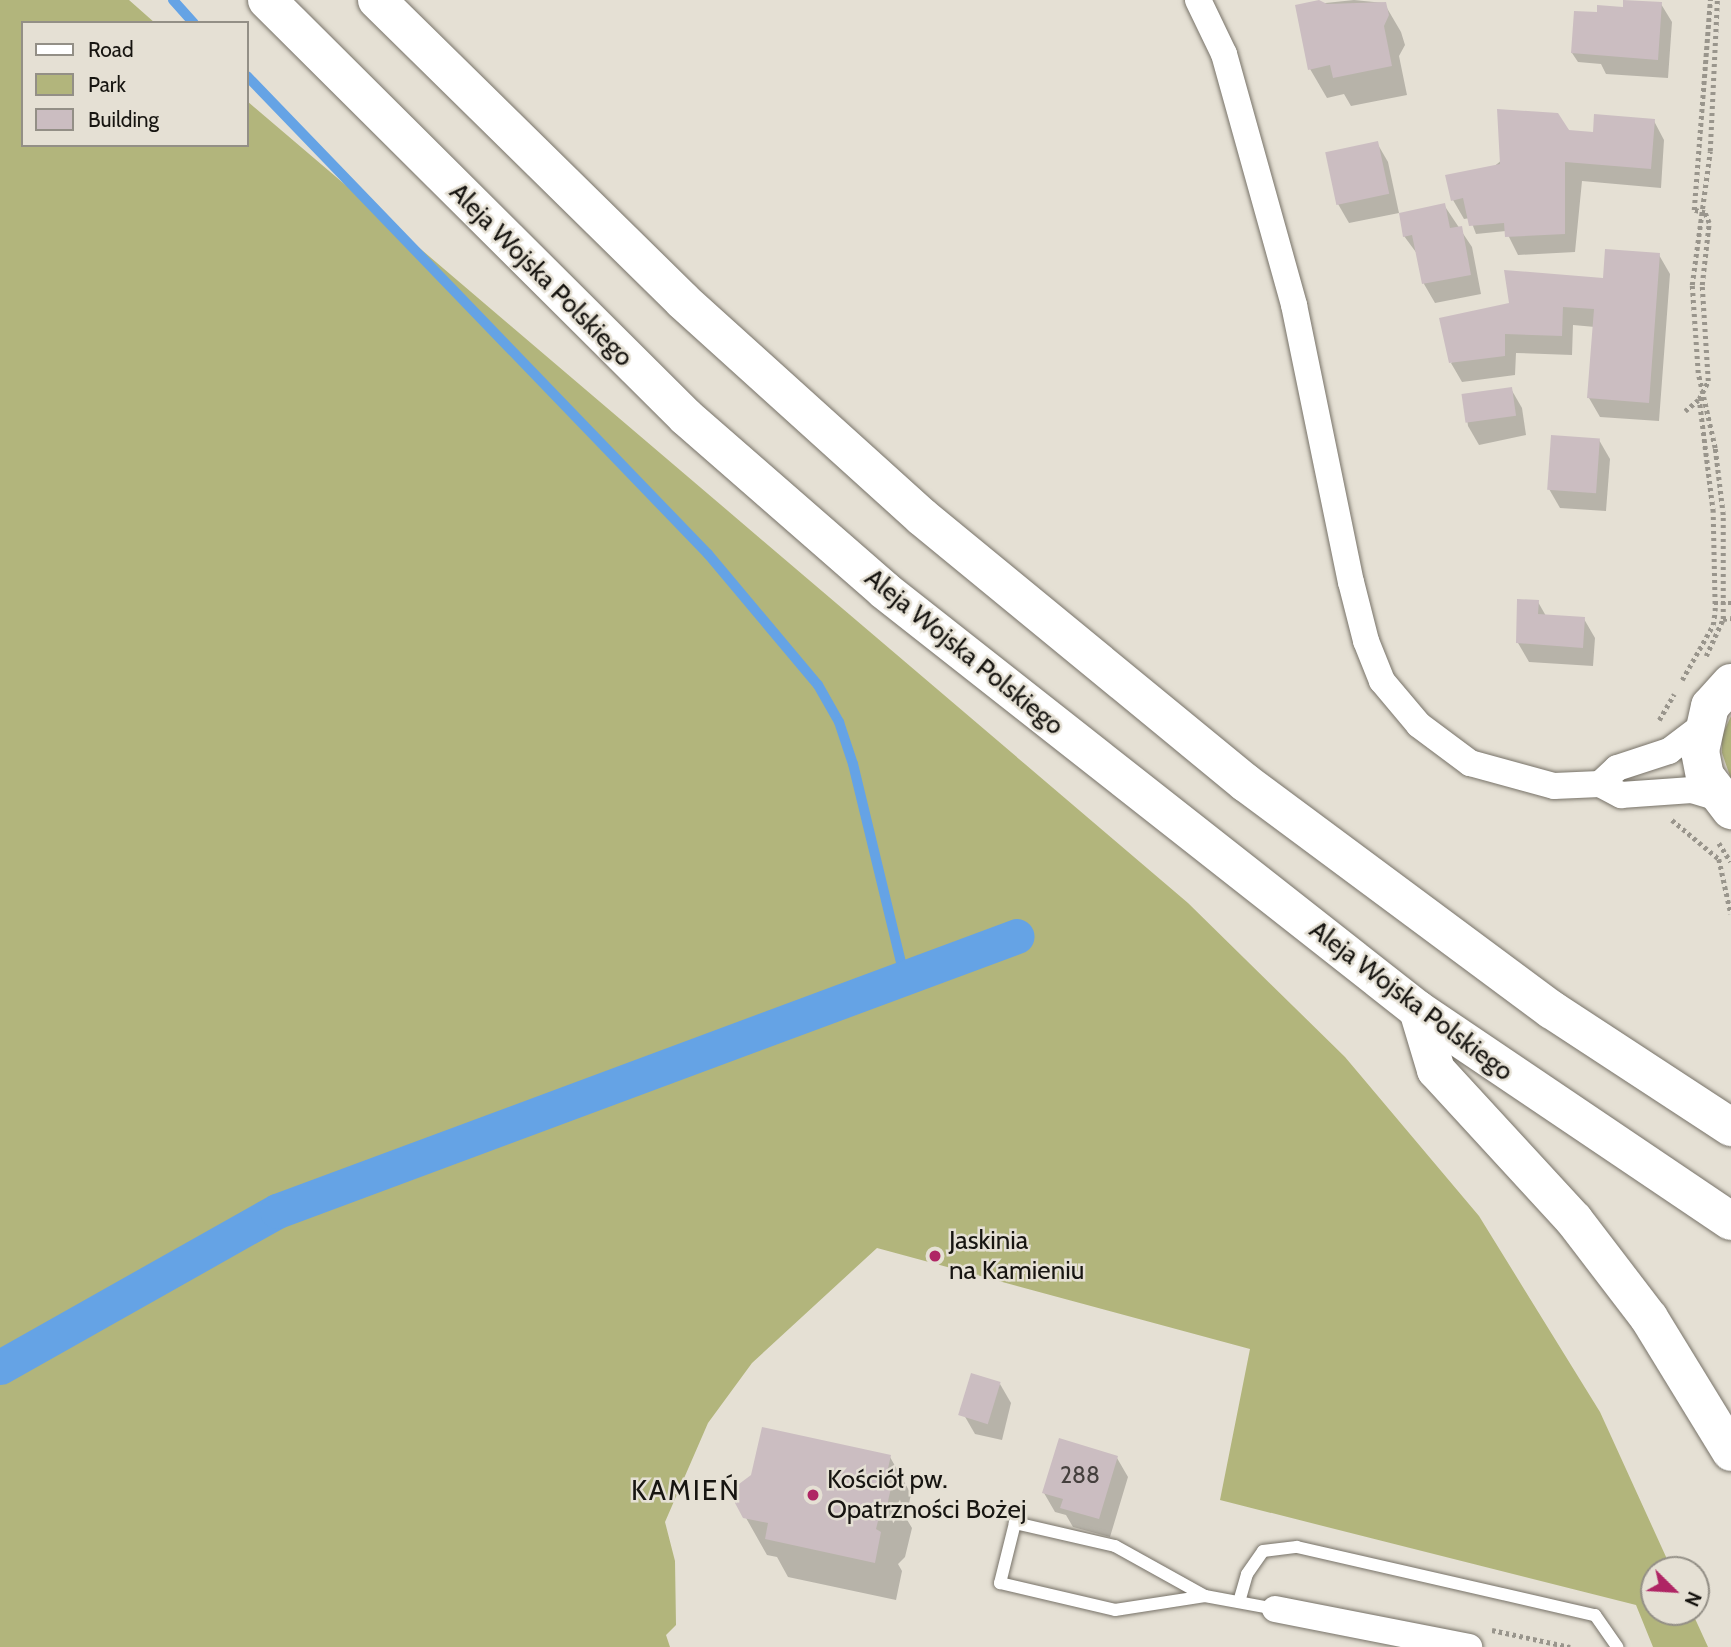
<!DOCTYPE html>
<meta charset="utf-8">
<style>
body{margin:0}
#map{position:relative;width:1731px;height:1647px;overflow:hidden;background:#e5e0d4;font-family:Cabin,sans-serif}
div>[style]{position:absolute}
.green>*{inset:0;background:#b2b57c}
.shadow>*{inset:0;background:#0003}
.stream>*{height:10px;margin:-5px;padding:0 5px;transform-origin:5px;border-radius:5px;background:#65a3e5}
.canal>*{height:35px;margin:-17.5px;padding:0 17.5px;transform-origin:17.5px;border-radius:17.5px;background:#65a3e5}
.building>*{inset:0;background:#cbbdc1;transform-origin:0 0}
.path>*{height:4.5px;margin-top:-2.25px;transform-origin:0;background:repeating-linear-gradient(90deg,#99958c 0 3.5px,transparent 0 7px)}
.roads{filter:drop-shadow(0 0 2px #777268) drop-shadow(0 0 2px #777268)}
.service>*{height:12px;margin:-6px;padding:0 6px;transform-origin:6px;border-radius:6px;background:#fff}
.minor>*{height:26px;margin:-13px;padding:0 13px;transform-origin:13px;border-radius:13px;background:#fff}
.primary>*{height:38px;margin:-19px;padding:0 19px;transform-origin:19px;border-radius:19px;background:#fff}
.dots>*{width:19px;height:19px;translate:-50% -50%;box-sizing:border-box;border:4px solid #e5e0d4;border-radius:50%}
span{translate:-50% -50%;white-space:nowrap;text-align:center;line-height:1.15;-webkit-text-stroke:5px #e5e0d4;paint-order:stroke}
.number-label{font-size:23px;color:#443f3d}
.number-label span{-webkit-text-stroke-width:0}
.street-label{font-size:26px;color:#171511}
.poi-label{font-size:26px;color:#171511}
.left{translate:0 -50%;text-align:left}
.neighbourhood-label{font-size:28px;color:#171511;letter-spacing:2px}
.legend{position:absolute;left:21px;top:21px;width:228px;height:126px;box-sizing:border-box;background:#e5e0d4;border:2px solid #938f86;margin:0;padding:9px 12px;list-style:none;font-size:21px;color:#171511}
.legend li{display:flex;align-items:center;gap:14px;height:35px}
.legend b{width:35px;border:2px solid #938f86}
.north{position:absolute;left:1640px;top:1556px;width:70px;height:70px;box-sizing:border-box;background:#e5e0d4;border:2px solid #938f86;border-radius:50%;rotate:114deg;font-size:19px;font-weight:700;line-height:28px;text-align:center;color:#171511}
.north::after{content:'';display:block;margin:auto;width:24px;height:32px;background:#af2564;clip-path:polygon(50% 0,100% 100%,50% 72%,0 100%)}
</style>
<div id="map">
<div class="green">
<div style="clip-path:polygon(0 0,129px 0,155px 23px,23px 23px,23px 145px,247px 145px,247px 101px,1188px 903px,1345px 1057px,1479px 1216px,1600px 1412px,1672px 1570px,1654px 1570px,1654px 1612px,1692px 1612px,1708px 1647px,1653px 1647px,1636px 1605px,1220px 1500px,1250px 1349px,877px 1248px,752px 1363px,708px 1423px,665px 1522px,675px 1561px,676px 1625px,666px 1635px,670px 1647px,0 1647px)"></div>
<div style="clip-path:polygon(1731px 716px,1731px 779px,1722px 753px,1722px 736px)"></div>
</div>
<div class="shadow">
<div style="clip-path:polygon(1354px 0,1384px 3px,1401px 32px,1405px 45px,1399px 56px,1407px 95px,1351px 106px,1344px 94px,1327px 98px,1310px 69px,1297px 6px)"></div>
<div style="clip-path:polygon(1661px 4px,1672px 22px,1668px 78px,1606px 74px,1601px 64px,1578px 62px,1572px 53px,1598px 14px)"></div>
<div style="clip-path:polygon(1557px 115px,1570px 132px,1594px 134px,1654px 121px,1664px 140px,1661px 188px,1582px 181px,1575px 252px,1518px 255px,1506px 231px,1476px 234px,1470px 218px,1464px 219px,1453px 200px)"></div>
<div style="clip-path:polygon(1377px 143px,1388px 162px,1399px 213px,1349px 223px,1338px 204px)"></div>
<div style="clip-path:polygon(1444px 205px,1472px 247px,1481px 294px,1435px 303px,1424px 284px,1418px 255px,1404px 236px)"></div>
<div style="clip-path:polygon(1659px 255px,1670px 274px,1659px 421px,1600px 417px,1589px 398px,1595px 327px,1573px 325px,1572px 355px,1516px 353px,1515px 375px,1462px 382px,1451px 363px,1511px 305px,1605px 280px)"></div>
<div style="clip-path:polygon(1511px 389px,1522px 408px,1526px 435px,1479px 445px,1468px 426px,1464px 399px)"></div>
<div style="clip-path:polygon(1599px 440px,1610px 459px,1606px 511px,1560px 508px,1549px 489px)"></div>
<div style="clip-path:polygon(1538px 602px,1546px 616px,1584px 619px,1595px 638px,1593px 666px,1529px 662px,1518px 643px)"></div>
<div style="clip-path:polygon(1000px 1384px,1011px 1403px,1002px 1440px,975px 1434px,964px 1415px)"></div>
<div style="clip-path:polygon(890px 1457px,911px 1494px,906px 1518px,912px 1528px,905px 1557px,898px 1564px,902px 1571px,896px 1600px,788px 1577px,777px 1557px,767px 1555px,737px 1502px)"></div>
<div style="clip-path:polygon(1117px 1458px,1128px 1477px,1110px 1537px,1073px 1527px,1066px 1515px,1055px 1512px,1044px 1493px)"></div>
</div>
<div class="stream">
<div style="left:173px;top:0;width:31px;rotate:48deg"></div>
<div style="left:247px;top:76px;width:664px;rotate:46.04deg"></div>
<div style="left:708px;top:554px;width:171px;rotate:50deg"></div>
<div style="left:818px;top:685px;width:43px;rotate:60.4deg"></div>
<div style="left:839px;top:722px;width:44px;rotate:71.6deg"></div>
<div style="left:853px;top:764px;width:217px;rotate:76.4deg"></div>
</div>
<div class="canal">
<div style="left:0;top:1367px;width:318px;rotate:-29.4deg"></div>
<div style="left:277px;top:1211px;width:789px;rotate:-20.39deg"></div>
</div>
<div class="building">
<div style="clip-path:polygon(1319px 0,1327px 4px,1386px 2px,1389px 15px,1384px 26px,1392px 66px,1333px 78px,1330px 65px,1308px 70px,1295px 5px)"></div>
<div style="clip-path:polygon(1623px 0,1662px 2px,1658px 60px,1571px 53px,1574px 11px,1597px 12px,1597px 5px,1623px 7px)"></div>
<div style="clip-path:polygon(1497px 109px,1558px 113px,1569px 130px,1593px 132px,1594px 114px,1655px 119px,1651px 169px,1565px 162px,1565px 234px,1505px 237px,1504px 223px,1469px 226px,1463px 198px,1451px 201px,1445px 175px,1500px 164px)"></div>
<div style="left:1378px;top:141px;width:54px;height:54px;rotate:78deg"></div>
<div style="clip-path:polygon(1445px 203px,1450px 228px,1462px 226px,1471px 275px,1422px 284px,1412px 235px,1403px 237px,1399px 213px)"></div>
<div style="clip-path:polygon(1605px 249px,1660px 253px,1649px 403px,1587px 398px,1594px 309px,1563px 307px,1562px 336px,1505px 334px,1505px 356px,1449px 363px,1439px 318px,1509px 303px,1504px 270px,1603px 278px)"></div>
<div style="left:1512px;top:387px;width:29px;height:51px;rotate:82deg"></div>
<div style="left:1551px;top:435px;width:49px;height:55px;rotate:4deg"></div>
<div style="clip-path:polygon(1517px 599px,1539px 600px,1538px 614px,1585px 617px,1583px 648px,1516px 643px)"></div>
<div style="left:971px;top:1373px;width:31px;height:44px;rotate:17deg"></div>
<div style="clip-path:polygon(762px 1427px,891px 1455px,884px 1487px,891px 1488px,884px 1519px,878px 1521px,876px 1529px,881px 1532px,875px 1563px,765px 1539px,768px 1523px,743px 1518px,735px 1503px,739px 1484px,751px 1475px)"></div>
<div style="clip-path:polygon(1059px 1438px,1118px 1456px,1099px 1519px,1060px 1508px,1063px 1499px,1042px 1493px)"></div>
</div>
<div class="path">
<div style="left:1685px;top:411px;width:17px;rotate:-40deg"></div>
<div style="left:1714px;top:603px;width:17px"></div>
<div style="left:1723px;top:619px;width:8px;rotate:-7deg"></div>
<div style="left:1706px;top:656px;width:41px;rotate:-65.3deg"></div>
<div style="left:1723px;top:619px;width:104px;rotate:-90deg"></div>
<div style="left:1723px;top:515px;width:67px;rotate:-96.8deg"></div>
<div style="left:1715px;top:448px;width:77px;rotate:-102.8deg"></div>
<div style="left:1698px;top:373px;width:88px;rotate:-93.9deg"></div>
<div style="left:1692px;top:285px;width:135px;rotate:-82.3deg"></div>
<div style="left:1710px;top:151px;width:151px;rotate:-87.3deg"></div>
<div style="left:1682px;top:680px;width:63px;rotate:-60.6deg"></div>
<div style="left:1713px;top:625px;width:14px;rotate:-82deg"></div>
<div style="left:1715px;top:611px;width:99px;rotate:-91.2deg"></div>
<div style="left:1713px;top:512px;width:114px;rotate:-97.1deg"></div>
<div style="left:1699px;top:399px;width:20px;rotate:-63deg"></div>
<div style="left:1708px;top:381px;width:96px;rotate:-93.6deg"></div>
<div style="left:1702px;top:285px;width:62px;rotate:-83.6deg"></div>
<div style="left:1709px;top:223px;width:11px;rotate:-112deg"></div>
<div style="left:1705px;top:213px;width:11px;rotate:-165deg"></div>
<div style="left:1694px;top:210px;width:211px;rotate:-85.6deg"></div>
<div style="left:1659px;top:720px;width:30px;rotate:-60deg"></div>
<div style="left:1672px;top:820px;width:61px;rotate:39.7deg"></div>
<div style="left:1719px;top:859px;width:56px;rotate:77.7deg"></div>
<div style="left:1719px;top:843px;width:22px;rotate:58deg"></div>
<div style="left:1492px;top:1630px;width:80px;rotate:12.3deg"></div>
</div>
<div class="roads">
<div class="service">
<div style="left:1205px;top:1596px;width:103px;rotate:-150.9deg"></div>
<div style="left:1115px;top:1546px;width:103px;rotate:-167deg"></div>
<div style="left:1015px;top:1523px;width:62px;rotate:104deg"></div>
<div style="left:1000px;top:1583px;width:118px;rotate:13.2deg"></div>
<div style="left:1115px;top:1610px;width:91px;rotate:-8.8deg"></div>
<div style="left:1205px;top:1596px;width:71px;rotate:10.5deg"></div>
<div style="left:1239px;top:1602px;width:29px;rotate:-74deg"></div>
<div style="left:1247px;top:1574px;width:28px;rotate:-55deg"></div>
<div style="left:1263px;top:1551px;width:34px;rotate:-7deg"></div>
<div style="left:1297px;top:1547px;width:306px;rotate:12.9deg"></div>
<div style="left:1595px;top:1615px;width:39px;rotate:55deg"></div>
</div>
<div class="minor">
<div style="left:1198px;top:0;width:60px;rotate:64.3deg"></div>
<div style="left:1224px;top:54px;width:261px;rotate:74.4deg"></div>
<div style="left:1294px;top:305px;width:283px;rotate:78.4deg"></div>
<div style="left:1351px;top:582px;width:61px;rotate:75.7deg"></div>
<div style="left:1366px;top:641px;width:43px;rotate:68.2deg"></div>
<div style="left:1382px;top:681px;width:57px;rotate:49.9deg"></div>
<div style="left:1419px;top:725px;width:64px;rotate:36.7deg"></div>
<div style="left:1470px;top:763px;width:87px;rotate:15.3deg"></div>
<div style="left:1554px;top:786px;width:46px;rotate:-2.5deg"></div>
<div style="left:1600px;top:784px;width:24px;rotate:28deg"></div>
<div style="left:1621px;top:795px;width:71px;rotate:-4deg"></div>
<div style="left:1692px;top:790px;width:27px;rotate:17deg"></div>
<div style="left:1600px;top:784px;width:23px;rotate:-43deg"></div>
<div style="left:1617px;top:768px;width:55px;rotate:-18.1deg"></div>
<div style="left:1669px;top:751px;width:41px;rotate:-37.1deg"></div>
<div style="left:1275px;top:1609px;width:198px;rotate:11.1deg"></div>
</div>
<div class="primary">
<div style="left:267px;top:0;width:591px;rotate:44.86deg"></div>
<div style="left:686px;top:417px;width:263px;rotate:41.1deg"></div>
<div style="left:884px;top:590px;width:679px;rotate:38.19deg"></div>
<div style="left:1418px;top:1010px;width:377px;rotate:34deg"></div>
<div style="left:377px;top:0;width:429px;rotate:44.5deg"></div>
<div style="left:683px;top:301px;width:322px;rotate:42.1deg"></div>
<div style="left:922px;top:517px;width:419px;rotate:39.4deg"></div>
<div style="left:1246px;top:783px;width:381px;rotate:36.6deg"></div>
<div style="left:1552px;top:1010px;width:214px;rotate:33.2deg"></div>
<div style="left:1731px;top:683px;width:31px;rotate:132deg"></div>
<div style="left:1710px;top:706px;width:46px;rotate:102.5deg"></div>
<div style="left:1700px;top:751px;width:25px;rotate:79deg"></div>
<div style="left:1705px;top:776px;width:43px;rotate:52.6deg"></div>
<div style="left:1418px;top:1010px;width:63px;rotate:73.3deg"></div>
<div style="left:1436px;top:1070px;width:204px;rotate:47.4deg"></div>
<div style="left:1574px;top:1220px;width:123px;rotate:52.6deg"></div>
<div style="left:1649px;top:1318px;width:157px;rotate:58.5deg"></div>
</div>
</div>
<div class="dots">
<div style="left:935px;top:1256px;background:#af2564"></div>
<div style="left:813px;top:1495px;background:#af2564"></div>
</div>
<div class="number-label">
<span style="left:1080px;top:1475px">288</span>
</div>
<div class="street-label">
<span style="left:541px;top:275px;rotate:45deg">Aleja Wojska Polskiego</span>
<span style="left:964px;top:652px;rotate:39deg">Aleja Wojska Polskiego</span>
<span style="left:1411px;top:1001px;rotate:37deg">Aleja Wojska Polskiego</span>
</div>
<div class="poi-label">
<span class="left" style="left:949px;top:1256px">Jaskinia<br>na Kamieniu</span>
<span class="left" style="left:827px;top:1495px">Kościół pw.<br>Opatrzności Bożej</span>
</div>
<div class="neighbourhood-label">
<span style="left:686px;top:1490px">KAMIEŃ</span>
</div>
<ul class="legend">
<li><b style="height:9px;background:#fff"></b>Road</li>
<li><b style="height:19px;background:#b2b57c"></b>Park</li>
<li><b style="height:19px;background:#cbbdc1"></b>Building</li>
</ul>
<div class="north">N</div>
</div>
